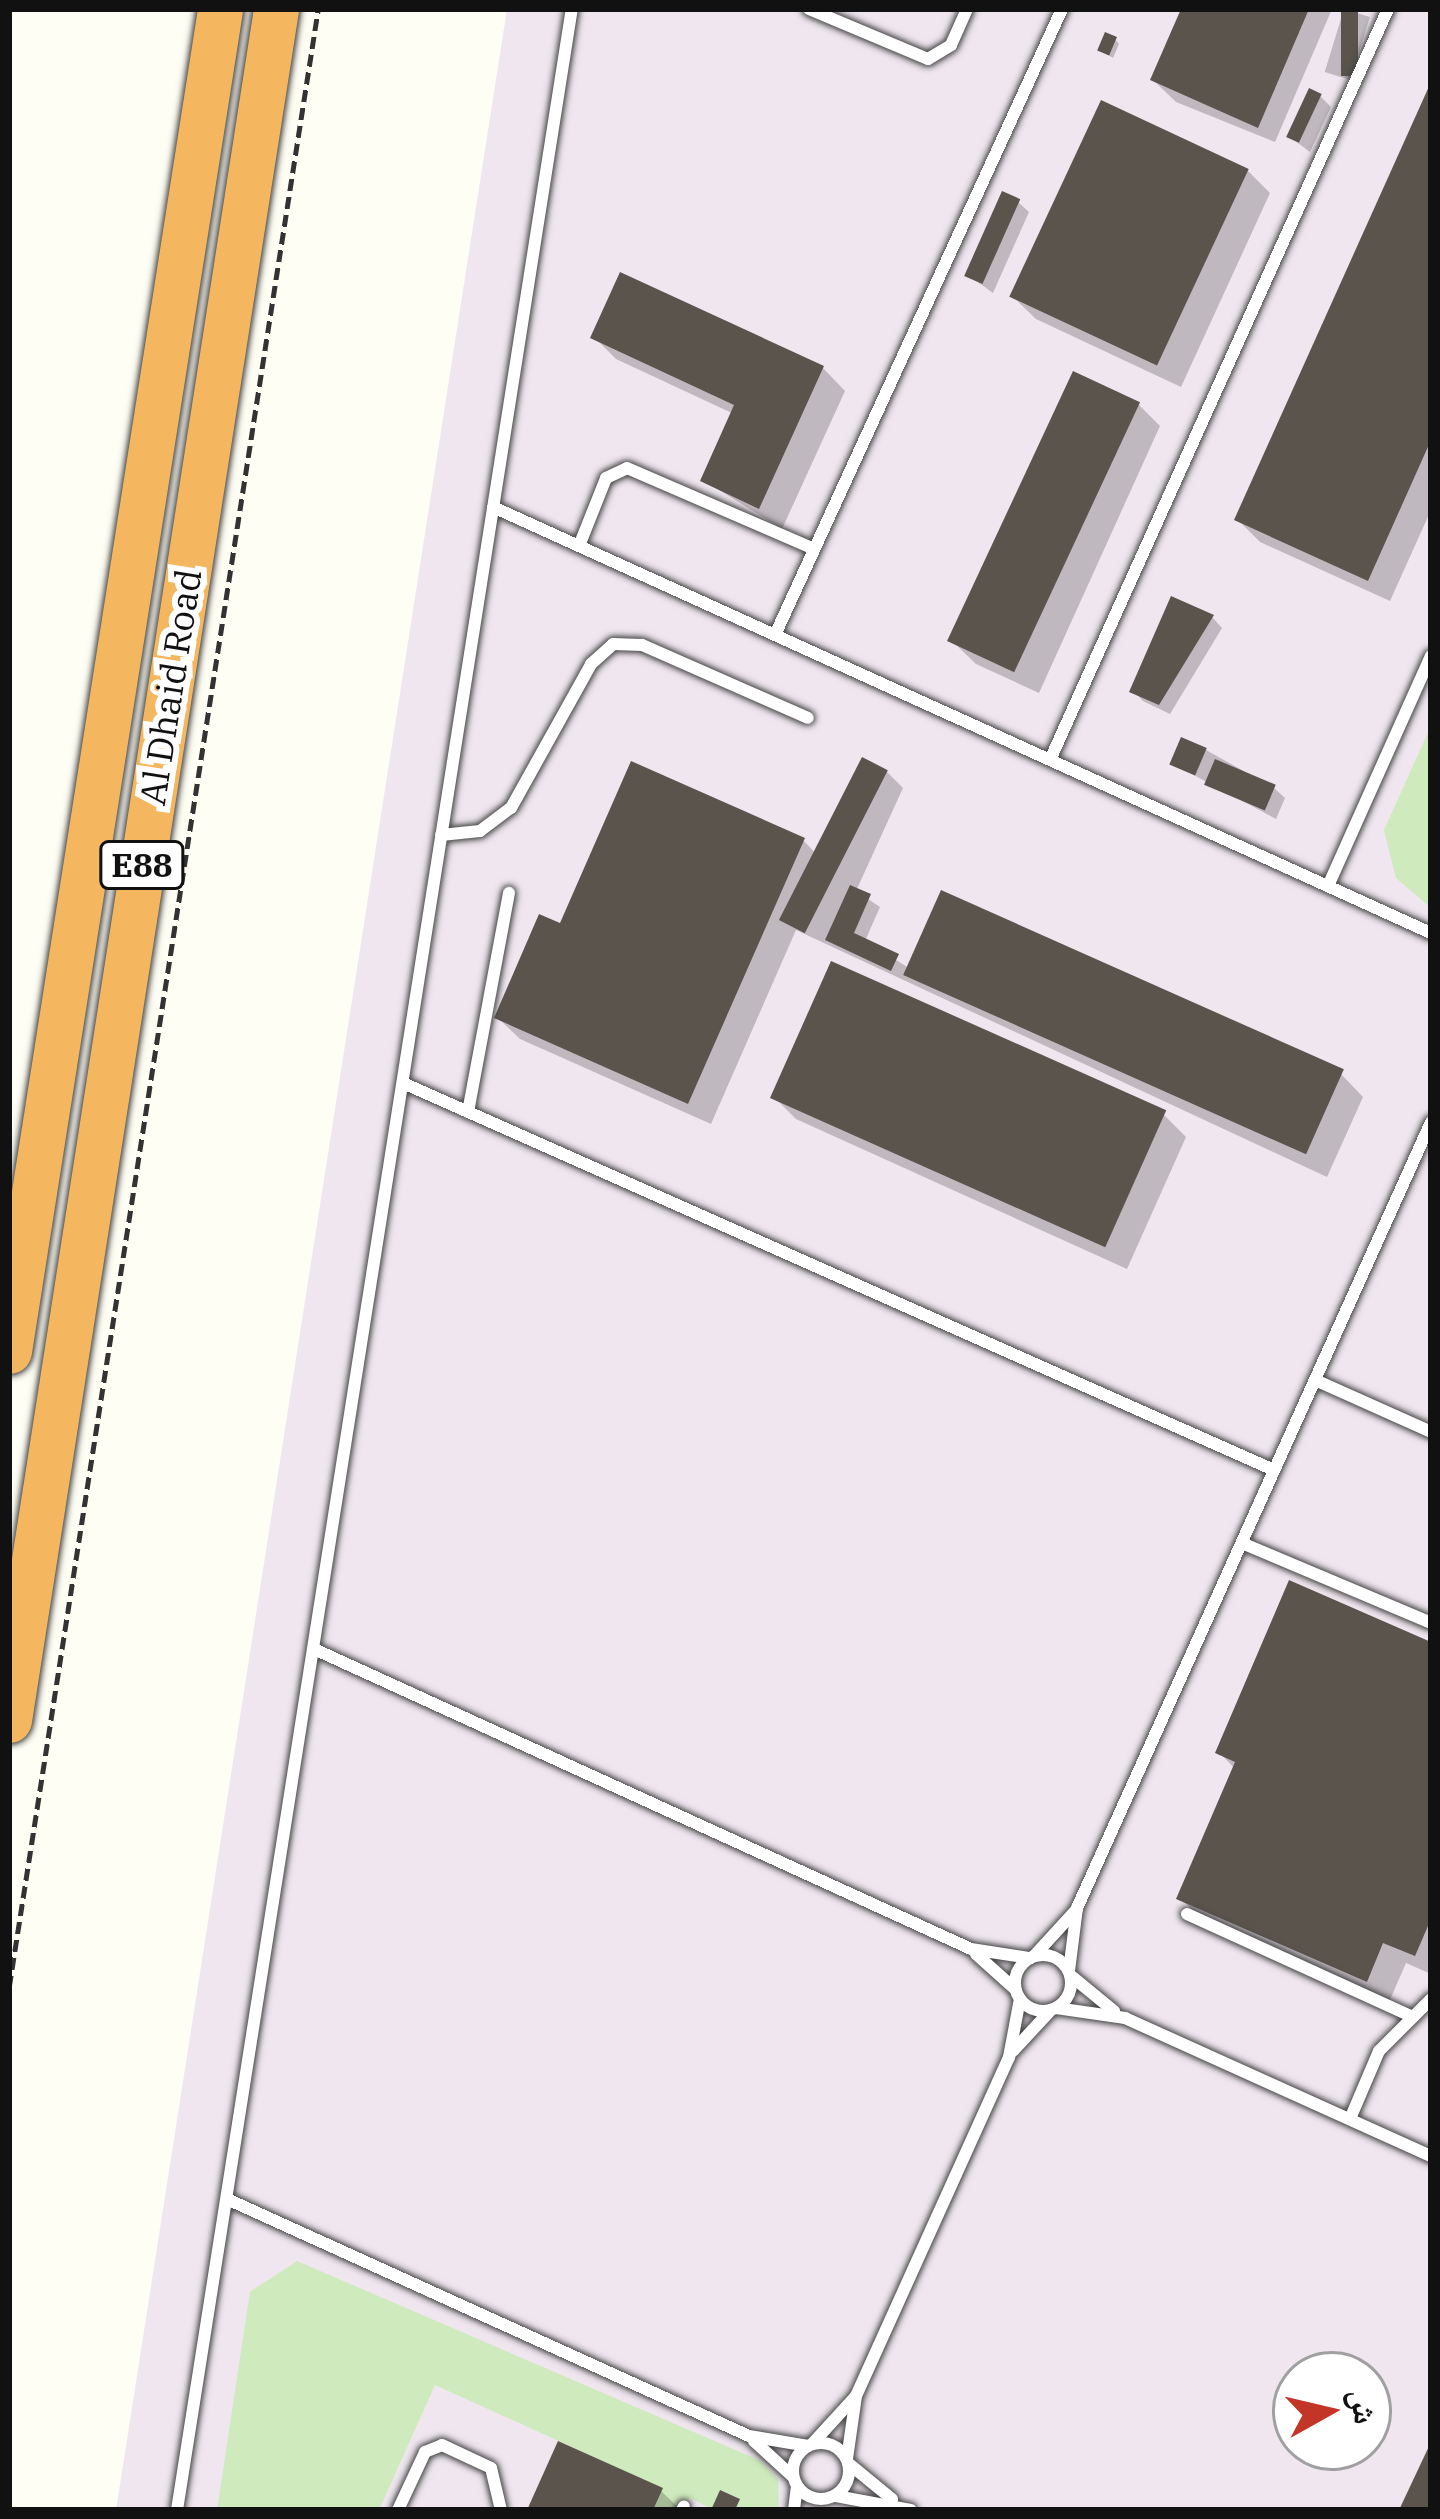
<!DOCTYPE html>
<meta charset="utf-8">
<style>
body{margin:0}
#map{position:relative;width:1440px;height:2519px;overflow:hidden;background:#fffef5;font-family:"IBM Plex Serif","Noto Naskh Arabic",serif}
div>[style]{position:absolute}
.industrial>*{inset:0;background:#efe6ef}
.green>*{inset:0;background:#cfeabd}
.shadow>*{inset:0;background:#0003;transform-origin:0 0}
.building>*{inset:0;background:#5a544d;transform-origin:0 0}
.path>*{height:4.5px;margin-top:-2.25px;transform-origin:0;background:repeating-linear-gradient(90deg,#333 0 12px,transparent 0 18px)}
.roads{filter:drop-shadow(0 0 3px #444) drop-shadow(0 0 3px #444)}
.service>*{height:12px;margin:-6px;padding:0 6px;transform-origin:6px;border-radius:6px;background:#fff}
.service>.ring{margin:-6px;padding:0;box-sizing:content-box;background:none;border:12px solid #fff;border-radius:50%}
.motorway>*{height:45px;margin:-22.5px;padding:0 22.5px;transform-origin:22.5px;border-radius:22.5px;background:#f4b65e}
span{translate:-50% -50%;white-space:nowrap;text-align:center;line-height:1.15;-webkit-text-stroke:12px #fff;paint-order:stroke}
.shield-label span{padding:3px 9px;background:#fff;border:3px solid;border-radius:9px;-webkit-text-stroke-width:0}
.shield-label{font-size:33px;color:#111;font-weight:700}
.street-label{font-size:36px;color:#111}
.frame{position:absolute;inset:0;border:12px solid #111;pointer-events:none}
.north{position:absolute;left:1272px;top:2351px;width:120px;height:120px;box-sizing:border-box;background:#fff;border:3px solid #a0a0a0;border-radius:50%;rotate:82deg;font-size:33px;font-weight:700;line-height:48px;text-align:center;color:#111}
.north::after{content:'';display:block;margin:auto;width:42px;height:54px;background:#c23527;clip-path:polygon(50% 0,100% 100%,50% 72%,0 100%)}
</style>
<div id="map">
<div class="industrial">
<div style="clip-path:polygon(evenodd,507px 9px,1431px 9px,1431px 2510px,116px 2510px,507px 9px,1296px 2375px,1368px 2375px,1368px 2447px,1296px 2447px,1296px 2375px)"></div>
</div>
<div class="green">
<div style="clip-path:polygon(1431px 726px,1431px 908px,1396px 878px,1384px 830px)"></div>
<div style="clip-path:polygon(297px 2261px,761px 2461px,778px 2479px,779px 2510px,735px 2510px,740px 2499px,721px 2490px,712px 2509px,690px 2498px,684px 2510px,653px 2510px,662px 2488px,435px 2385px,379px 2510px,217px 2510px,250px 2292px)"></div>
</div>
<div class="shadow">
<div style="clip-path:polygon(1184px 9px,1332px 9px,1275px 142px,1176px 102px,1153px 80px)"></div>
<div style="left:1344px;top:9px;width:27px;height:66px;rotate:17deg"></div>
<div style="clip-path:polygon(1115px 39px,1119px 44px,1113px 58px,1100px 50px)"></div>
<div style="clip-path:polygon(1431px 89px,1431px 510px,1390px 601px,1260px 542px,1238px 520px)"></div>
<div style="clip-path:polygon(1320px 96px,1331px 107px,1310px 152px,1290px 137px)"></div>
<div style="clip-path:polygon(1248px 171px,1270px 193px,1181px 387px,1036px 319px,1013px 297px)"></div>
<div style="clip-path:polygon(1018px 202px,1029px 212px,993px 293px,968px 275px)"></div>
<div style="clip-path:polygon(594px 337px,823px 368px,845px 391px,782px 529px,703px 480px,734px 414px,616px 359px)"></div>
<div style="clip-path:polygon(1138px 404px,1160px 426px,1039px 693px,976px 664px,953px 642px)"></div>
<div style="clip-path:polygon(1212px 617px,1222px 628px,1170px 714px,1143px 701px,1133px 691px)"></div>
<div style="clip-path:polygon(1206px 750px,1274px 788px,1285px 798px,1276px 819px,1173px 764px)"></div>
<div style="clip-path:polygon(887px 772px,903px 788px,856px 891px,880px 907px,865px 941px,909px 968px,1341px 1074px,1363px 1097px,1327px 1177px,796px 930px,711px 1124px,520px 1039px,497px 1017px,561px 927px,803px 840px,819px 857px)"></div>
<div style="clip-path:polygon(774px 1097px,1164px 1115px,1186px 1137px,1127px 1269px,796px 1119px)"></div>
<div style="clip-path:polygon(1431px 1645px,1431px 1974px,1406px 1963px,1389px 2002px,1202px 1920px,1180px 1898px,1235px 1769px,1219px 1752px)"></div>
<div style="clip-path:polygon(661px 2491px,681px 2510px,530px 2510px)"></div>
</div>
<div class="building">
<div style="clip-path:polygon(1181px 9px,1309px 9px,1258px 128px,1150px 80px)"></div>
<div style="left:1341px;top:9px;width:17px;height:67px"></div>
<div style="left:1105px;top:32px;width:13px;height:20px;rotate:23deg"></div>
<div style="clip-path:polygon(1431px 82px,1431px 440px,1368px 581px,1234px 520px)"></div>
<div style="left:1309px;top:88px;width:14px;height:54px;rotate:25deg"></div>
<div style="left:1101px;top:100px;width:163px;height:217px;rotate:25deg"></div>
<div style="left:1002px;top:191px;width:20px;height:93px;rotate:24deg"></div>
<div style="clip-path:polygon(620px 272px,824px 366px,759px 509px,700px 481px,734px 405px,590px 338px)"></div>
<div style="left:1073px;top:371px;width:74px;height:298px;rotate:25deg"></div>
<div style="clip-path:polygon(1171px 596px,1214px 615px,1159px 705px,1129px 692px)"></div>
<div style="left:1181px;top:737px;width:28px;height:30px;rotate:23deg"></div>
<div style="left:862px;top:757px;width:29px;height:183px;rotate:27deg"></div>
<div style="left:1215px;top:759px;width:66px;height:28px;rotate:23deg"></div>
<div style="clip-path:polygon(631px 761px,805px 838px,688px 1104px,494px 1018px,539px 914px,560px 923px)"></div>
<div style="clip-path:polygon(850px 885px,871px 894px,854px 933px,899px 954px,891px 971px,825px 940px)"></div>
<div style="left:941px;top:890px;width:441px;height:93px;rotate:24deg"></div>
<div style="left:831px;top:961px;width:367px;height:150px;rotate:24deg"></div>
<div style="clip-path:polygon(1289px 1580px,1431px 1642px,1431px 1919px,1415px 1956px,1383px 1943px,1367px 1982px,1176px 1899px,1235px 1762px,1215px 1753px)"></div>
<div style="clip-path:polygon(558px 2441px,663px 2488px,653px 2510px,527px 2510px)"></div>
<div style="clip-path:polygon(1431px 2442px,1431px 2510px,1399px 2510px)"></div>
<div style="clip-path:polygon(720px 2490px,740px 2499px,735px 2510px,711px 2510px)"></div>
</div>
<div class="path">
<div style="left:9px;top:1987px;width:2002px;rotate:-81.12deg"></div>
</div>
<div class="roads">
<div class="service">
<div style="left:809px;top:9px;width:129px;rotate:22.8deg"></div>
<div style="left:928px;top:59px;width:27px;rotate:-31deg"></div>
<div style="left:951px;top:45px;width:39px;rotate:-66deg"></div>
<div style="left:493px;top:507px;width:1030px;rotate:24.43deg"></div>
<div style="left:579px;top:546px;width:73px;rotate:-68.3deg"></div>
<div style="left:606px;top:478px;width:23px;rotate:-25deg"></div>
<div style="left:627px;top:468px;width:204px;rotate:23.4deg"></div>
<div style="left:775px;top:635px;width:689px;rotate:-65.37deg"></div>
<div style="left:1050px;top:760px;width:824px;rotate:-65.77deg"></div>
<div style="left:441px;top:835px;width:39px;rotate:-6deg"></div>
<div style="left:480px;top:831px;width:39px;rotate:-37deg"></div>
<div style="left:511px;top:808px;width:165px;rotate:-60.9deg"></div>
<div style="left:591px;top:664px;width:30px;rotate:-42deg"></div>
<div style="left:613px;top:644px;width:29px;rotate:2deg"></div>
<div style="left:642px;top:645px;width:181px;rotate:23.7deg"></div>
<div style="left:1328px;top:886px;width:252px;rotate:-65.9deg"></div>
<div style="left:403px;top:1083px;width:953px;rotate:23.96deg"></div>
<div style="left:468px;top:1112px;width:223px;rotate:-79.4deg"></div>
<div style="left:1315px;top:1380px;width:127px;rotate:24.1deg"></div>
<div style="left:1242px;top:1543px;width:205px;rotate:22.9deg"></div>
<div style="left:314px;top:1649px;width:722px;rotate:24.54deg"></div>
<div style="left:971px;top:1949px;width:60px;rotate:8.7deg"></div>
<div style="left:1187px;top:1914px;width:248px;rotate:24.5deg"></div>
<div style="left:976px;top:1954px;width:52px;rotate:41.9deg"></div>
<div class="ring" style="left:1015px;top:1955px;width:44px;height:44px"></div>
<div style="left:1034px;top:1956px;width:64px;rotate:-47.5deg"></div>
<div style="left:1069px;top:1971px;width:64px;rotate:-82.8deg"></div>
<div style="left:1077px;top:1908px;width:862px;rotate:-65.75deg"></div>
<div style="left:1070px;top:1975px;width:57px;rotate:39.3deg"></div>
<div style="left:1056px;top:2008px;width:70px;rotate:8.2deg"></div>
<div style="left:1125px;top:2018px;width:336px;rotate:24.3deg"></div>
<div style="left:1013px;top:2051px;width:56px;rotate:-47.2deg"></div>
<div style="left:1350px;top:2119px;width:74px;rotate:-66.9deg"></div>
<div style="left:1379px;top:2051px;width:74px;rotate:-45deg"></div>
<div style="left:227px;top:2199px;width:573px;rotate:24.42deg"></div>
<div style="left:749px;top:2436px;width:60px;rotate:9.6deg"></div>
<div style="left:754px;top:2441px;width:52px;rotate:42.6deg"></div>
<div class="ring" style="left:793px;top:2443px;width:44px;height:44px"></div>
<div style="left:812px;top:2444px;width:64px;rotate:-47.5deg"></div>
<div style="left:847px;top:2459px;width:64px;rotate:-81.9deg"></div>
<div style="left:856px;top:2396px;width:372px;rotate:-65.7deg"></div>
<div style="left:1009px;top:2057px;width:59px;rotate:-79.3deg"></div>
<div style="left:848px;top:2463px;width:57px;rotate:39.3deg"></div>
<div style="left:836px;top:2496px;width:76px;rotate:10.6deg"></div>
<div style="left:177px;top:2510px;width:2532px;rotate:-81.03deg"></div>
<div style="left:398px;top:2510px;width:64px;rotate:-65deg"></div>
<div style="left:425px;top:2452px;width:18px;rotate:-22deg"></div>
<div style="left:442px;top:2445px;width:54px;rotate:25.1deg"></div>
<div style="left:491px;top:2468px;width:43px;rotate:76.6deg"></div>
<div style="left:682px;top:2510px;width:4px;rotate:-63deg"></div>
<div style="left:794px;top:2510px;width:24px;rotate:-83deg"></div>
</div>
<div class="motorway">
<div style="left:9px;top:1351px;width:1358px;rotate:-81.06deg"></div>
<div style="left:9px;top:1720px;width:1732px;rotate:-81.13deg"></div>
</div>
</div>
<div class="shield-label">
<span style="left:142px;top:865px">E88</span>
</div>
<div class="street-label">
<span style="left:170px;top:687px;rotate:-81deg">Al Dhaid Road</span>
</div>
<div class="frame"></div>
<div class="north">ش</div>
</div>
